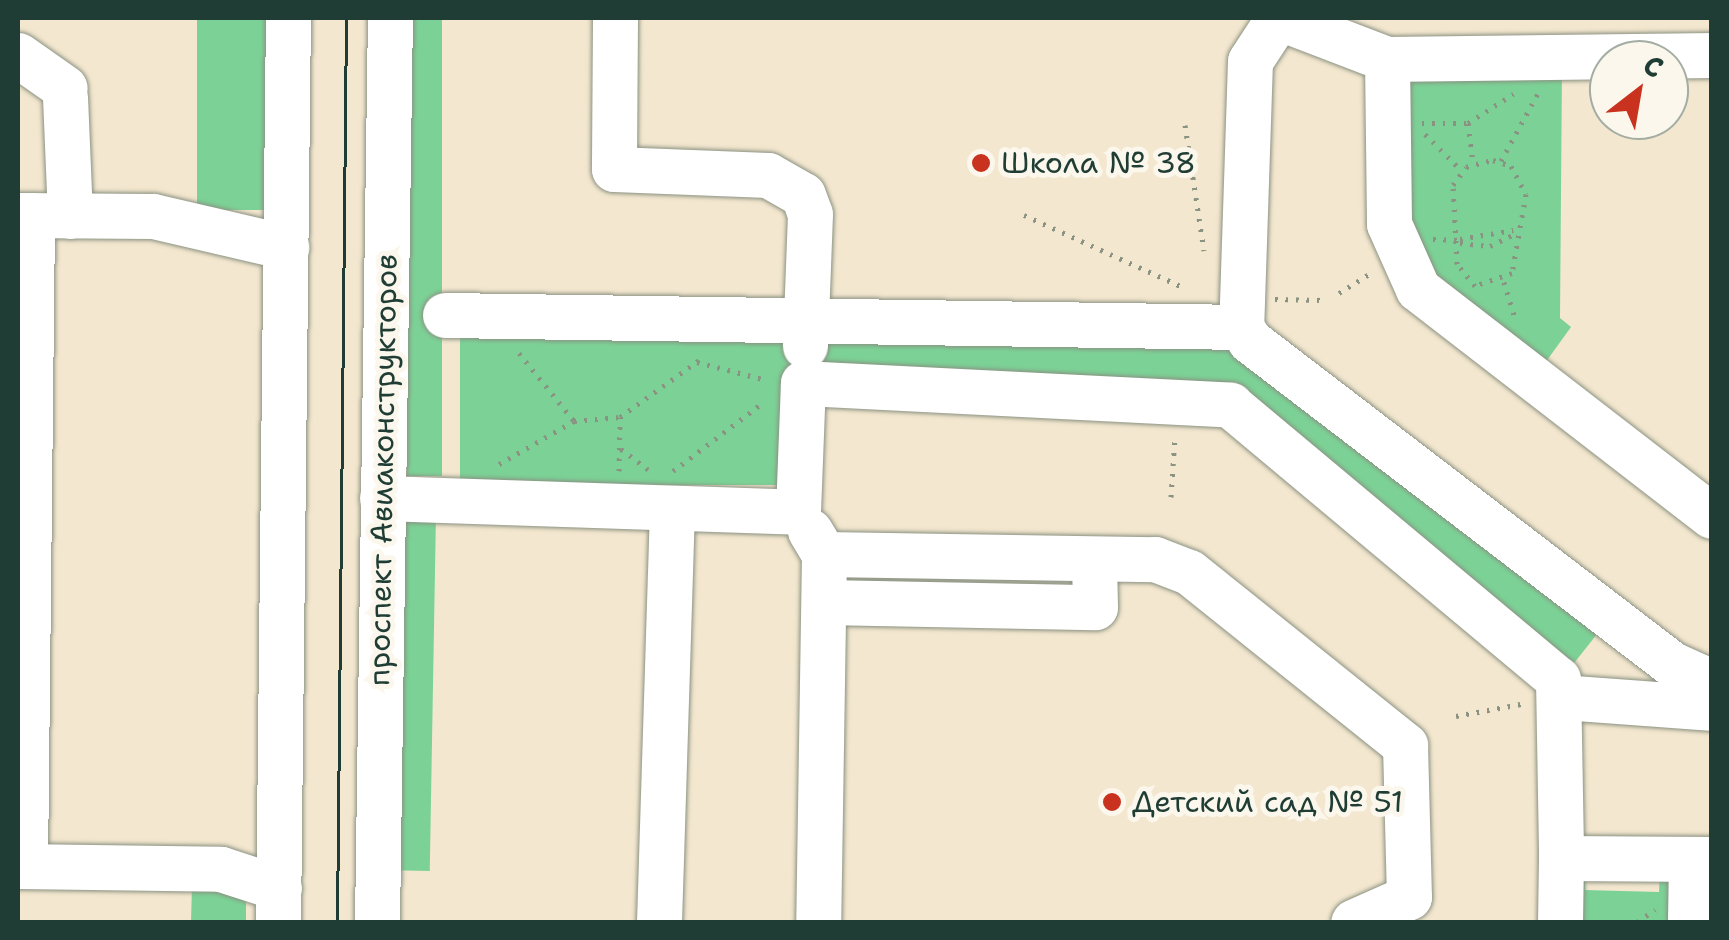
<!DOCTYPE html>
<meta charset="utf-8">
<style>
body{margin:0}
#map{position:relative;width:1729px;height:940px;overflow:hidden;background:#f4e7cf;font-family:"Shantell Sans",sans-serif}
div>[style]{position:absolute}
.green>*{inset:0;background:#7cd296;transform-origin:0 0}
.path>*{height:5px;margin-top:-2.5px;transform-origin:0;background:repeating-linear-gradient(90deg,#8a9282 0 2.5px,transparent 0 10.5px)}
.roads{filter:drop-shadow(0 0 2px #8a9282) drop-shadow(0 0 2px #8a9282)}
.minor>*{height:45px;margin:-22.5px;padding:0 22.5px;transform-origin:22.5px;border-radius:22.5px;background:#fff}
.tram>*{height:2.5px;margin:-1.25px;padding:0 1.25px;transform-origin:1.25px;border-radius:1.25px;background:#1f3d34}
.dots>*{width:28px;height:28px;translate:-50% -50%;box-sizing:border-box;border:5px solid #fbf7ec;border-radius:50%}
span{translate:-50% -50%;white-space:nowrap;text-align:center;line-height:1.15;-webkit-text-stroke:10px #fbf7ec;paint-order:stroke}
.poi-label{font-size:30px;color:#1f3d34}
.left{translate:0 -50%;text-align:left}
.street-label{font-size:30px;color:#1f3d34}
.frame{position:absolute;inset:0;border:20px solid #1f3d34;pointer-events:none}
.north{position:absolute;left:1589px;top:40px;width:100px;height:100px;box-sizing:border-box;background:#fbf7ec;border:2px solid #a3ada2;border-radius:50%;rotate:31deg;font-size:28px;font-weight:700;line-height:40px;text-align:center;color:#1f3d34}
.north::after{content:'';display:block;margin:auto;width:35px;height:45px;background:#c8321e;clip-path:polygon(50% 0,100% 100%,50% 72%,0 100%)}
</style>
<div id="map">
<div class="green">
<div style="left:197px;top:18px;width:76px;height:192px"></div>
<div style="left:407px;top:18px;width:35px;height:458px"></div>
<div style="clip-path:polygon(1400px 69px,1562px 69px,1560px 318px,1571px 327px,1540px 370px,1411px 253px)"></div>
<div style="left:460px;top:327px;width:334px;height:158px"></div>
<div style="clip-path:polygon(822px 327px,1237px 336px,1605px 624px,1567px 672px,1241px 402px,821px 376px)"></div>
<div style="left:436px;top:513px;width:358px;height:38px;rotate:91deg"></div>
<div style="clip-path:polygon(1585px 868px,1585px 890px,1659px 892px,1660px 870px,1668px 871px,1674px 922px,1568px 922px)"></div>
<div style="clip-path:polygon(192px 885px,246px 899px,246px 922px,191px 922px)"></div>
</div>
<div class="path">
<div style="left:1422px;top:123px;width:46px"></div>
<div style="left:1468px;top:123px;width:54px;rotate:-32.8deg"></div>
<div style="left:1468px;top:123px;width:40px;rotate:82.9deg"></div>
<div style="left:1185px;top:125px;width:127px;rotate:81.4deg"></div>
<div style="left:1425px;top:134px;width:52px;rotate:45deg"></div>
<div style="left:1493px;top:160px;width:19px;rotate:18deg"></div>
<div style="left:1511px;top:166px;width:32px;rotate:62deg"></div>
<div style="left:1526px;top:194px;width:80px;rotate:100deg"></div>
<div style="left:1512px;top:273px;width:39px;rotate:161deg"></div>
<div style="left:1475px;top:286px;width:28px;rotate:-129deg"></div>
<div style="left:1457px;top:264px;width:79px;rotate:-92.9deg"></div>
<div style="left:1453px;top:185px;width:22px;rotate:-54deg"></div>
<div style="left:1466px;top:167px;width:28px;rotate:-15deg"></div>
<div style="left:1501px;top:161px;width:77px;rotate:-61.4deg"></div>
<div style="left:1024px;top:215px;width:177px;rotate:24.4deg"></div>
<div style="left:1433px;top:239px;width:27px;rotate:2deg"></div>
<div style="left:1460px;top:239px;width:54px;rotate:-9.6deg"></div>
<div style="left:1460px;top:243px;width:30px;rotate:6deg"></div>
<div style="left:1490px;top:246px;width:25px;rotate:-26deg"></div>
<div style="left:1504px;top:282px;width:37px;rotate:73deg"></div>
<div style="left:1339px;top:293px;width:36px;rotate:-32deg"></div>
<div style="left:1275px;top:299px;width:47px;rotate:1.2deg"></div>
<div style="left:519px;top:353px;width:87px;rotate:51deg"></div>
<div style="left:697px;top:362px;width:71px;rotate:14.6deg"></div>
<div style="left:621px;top:449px;width:34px;rotate:37deg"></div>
<div style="left:499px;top:464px;width:86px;rotate:-29.8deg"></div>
<div style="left:574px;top:421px;width:46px;rotate:-5deg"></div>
<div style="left:620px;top:417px;width:101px;rotate:-35.7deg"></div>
<div style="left:619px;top:471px;width:54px;rotate:-88.9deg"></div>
<div style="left:673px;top:471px;width:114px;rotate:-37.2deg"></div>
<div style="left:1171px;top:497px;width:60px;rotate:-86.2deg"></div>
<div style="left:1456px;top:716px;width:66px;rotate:-10.5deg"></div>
<div style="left:1637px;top:922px;width:22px;rotate:-34deg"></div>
</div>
<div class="roads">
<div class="minor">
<div style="left:615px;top:18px;width:151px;rotate:90.4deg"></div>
<div style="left:614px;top:169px;width:154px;rotate:2.2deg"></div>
<div style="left:768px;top:175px;width:40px;rotate:29.7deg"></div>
<div style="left:803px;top:195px;width:20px;rotate:70deg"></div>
<div style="left:810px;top:214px;width:132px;rotate:92.2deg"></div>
<div style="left:1278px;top:18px;width:51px;rotate:123.1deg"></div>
<div style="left:1250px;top:61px;width:266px;rotate:91.9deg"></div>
<div style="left:1241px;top:327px;width:17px;rotate:57deg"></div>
<div style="left:1250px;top:341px;width:531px;rotate:37.43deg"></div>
<div style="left:1672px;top:664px;width:44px;rotate:24.2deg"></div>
<div style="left:1280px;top:18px;width:115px;rotate:21deg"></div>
<div style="left:1387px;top:59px;width:165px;rotate:89.3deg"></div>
<div style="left:1389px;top:224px;width:71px;rotate:66deg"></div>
<div style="left:1418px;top:289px;width:371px;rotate:37.7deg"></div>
<div style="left:18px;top:55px;width:57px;rotate:35.1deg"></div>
<div style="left:1387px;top:59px;width:325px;rotate:-0.7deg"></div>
<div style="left:65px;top:97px;width:119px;rotate:87.6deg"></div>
<div style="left:18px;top:215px;width:135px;rotate:0.4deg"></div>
<div style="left:153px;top:216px;width:137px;rotate:13.1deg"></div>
<div style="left:445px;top:315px;width:796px;rotate:0.86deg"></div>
<div style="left:382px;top:498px;width:416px;rotate:1.9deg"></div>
<div style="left:798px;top:512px;width:129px;rotate:-87.8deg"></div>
<div style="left:803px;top:383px;width:428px;rotate:2.9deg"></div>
<div style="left:1230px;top:405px;width:427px;rotate:39.9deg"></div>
<div style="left:1558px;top:679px;width:179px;rotate:89deg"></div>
<div style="left:1561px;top:858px;width:151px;rotate:0.4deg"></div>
<div style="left:810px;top:531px;width:27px;rotate:59deg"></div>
<div style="left:824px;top:554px;width:368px;rotate:90.9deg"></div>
<div style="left:824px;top:554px;width:331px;rotate:0.9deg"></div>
<div style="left:1155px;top:559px;width:36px;rotate:21deg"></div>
<div style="left:1189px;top:572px;width:277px;rotate:38.7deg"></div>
<div style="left:1405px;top:745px;width:152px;rotate:88.5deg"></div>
<div style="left:1409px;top:897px;width:61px;rotate:155.9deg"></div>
<div style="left:824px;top:602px;width:271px;rotate:1.1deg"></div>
<div style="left:1095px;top:607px;width:48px;rotate:-91.2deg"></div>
<div style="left:1562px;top:697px;width:150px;rotate:4.2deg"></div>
<div style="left:18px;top:866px;width:203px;rotate:0.8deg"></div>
<div style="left:221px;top:869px;width:61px;rotate:18.1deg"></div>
<div style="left:25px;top:866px;width:651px;rotate:-89.38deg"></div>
<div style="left:278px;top:922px;width:904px;rotate:-89.37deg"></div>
<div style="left:377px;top:922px;width:904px;rotate:-89.18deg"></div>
<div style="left:659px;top:922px;width:410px;rotate:-88.2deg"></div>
<div style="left:1560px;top:922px;width:64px;rotate:-89.1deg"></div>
<div style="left:1690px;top:922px;width:63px;rotate:-89.1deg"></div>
</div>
</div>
<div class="tram">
<div style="left:337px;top:922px;width:904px;rotate:-89.43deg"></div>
</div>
<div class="dots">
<div style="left:981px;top:163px;background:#c8321e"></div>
<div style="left:1112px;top:802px;background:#c8321e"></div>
</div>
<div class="poi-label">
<span class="left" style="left:1001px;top:163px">Школа № 38</span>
<span class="left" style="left:1132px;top:802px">Детский сад № 51</span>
</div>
<div class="street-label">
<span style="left:383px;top:470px;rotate:-89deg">проспект Авиаконструкторов</span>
</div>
<div class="frame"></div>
<div class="north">С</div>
</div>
